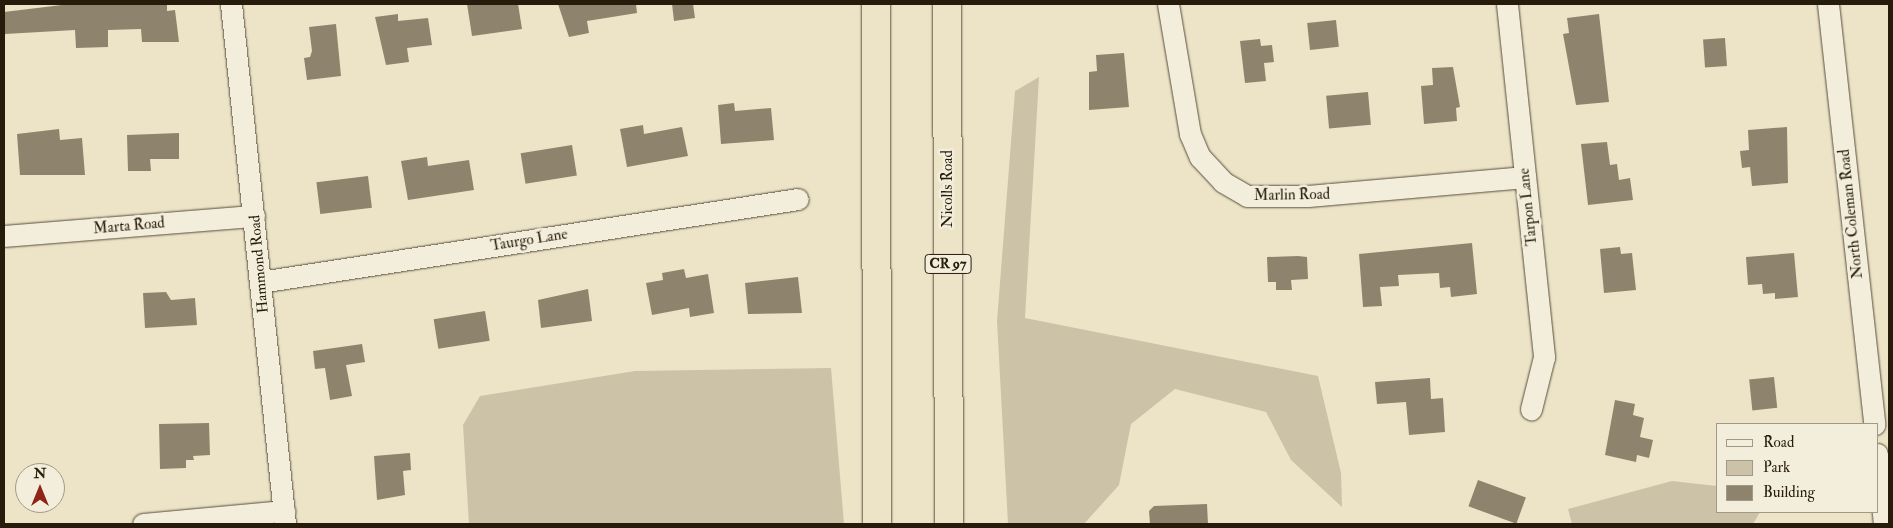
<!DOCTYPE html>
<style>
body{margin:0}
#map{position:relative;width:1893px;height:528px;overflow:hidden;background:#ede4c8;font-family:"IM FELL Double Pica",serif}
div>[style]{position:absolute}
.green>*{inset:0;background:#cbc2a8}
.building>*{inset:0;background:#8e846d;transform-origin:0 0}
.roads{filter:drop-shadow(0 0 1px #584d3a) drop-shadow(0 0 1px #584d3a)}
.minor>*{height:21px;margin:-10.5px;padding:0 10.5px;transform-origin:10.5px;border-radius:10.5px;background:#f3eddb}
.trunk>*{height:28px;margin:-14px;padding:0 14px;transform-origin:14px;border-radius:14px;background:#ede4c8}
span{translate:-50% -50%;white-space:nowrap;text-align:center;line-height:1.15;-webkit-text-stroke:5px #f3eddb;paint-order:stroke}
.shield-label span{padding:1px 4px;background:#f3eddb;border:1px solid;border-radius:4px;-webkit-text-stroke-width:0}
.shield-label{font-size:14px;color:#271b0b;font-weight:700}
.street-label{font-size:15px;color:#271b0b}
.frame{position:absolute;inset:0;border:5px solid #271b0b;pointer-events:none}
.legend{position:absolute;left:1716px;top:423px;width:162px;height:90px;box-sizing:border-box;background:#f3eddb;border:1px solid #a19988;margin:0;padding:6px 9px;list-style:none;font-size:15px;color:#271b0b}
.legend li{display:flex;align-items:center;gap:10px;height:25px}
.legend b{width:25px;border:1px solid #a19988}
.north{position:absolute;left:15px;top:463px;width:50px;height:50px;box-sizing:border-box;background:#f3eddb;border:1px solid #a19988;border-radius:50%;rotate:0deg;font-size:14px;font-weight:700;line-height:20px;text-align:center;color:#271b0b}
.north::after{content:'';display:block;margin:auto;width:18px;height:22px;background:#8f2418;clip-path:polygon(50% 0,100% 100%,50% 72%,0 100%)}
</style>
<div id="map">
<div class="green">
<div style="clip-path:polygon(1039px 77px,1025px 318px,1318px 376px,1341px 473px,1342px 507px,1291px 460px,1266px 412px,1175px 389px,1131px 424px,1119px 485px,1084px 524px,1008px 524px,997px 321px,1015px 91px)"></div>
<div style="clip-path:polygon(831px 368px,844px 524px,469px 524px,463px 425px,480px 396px,635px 371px)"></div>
<div style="clip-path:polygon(1672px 481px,1717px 486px,1717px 512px,1760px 512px,1753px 524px,1572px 524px,1568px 509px)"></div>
</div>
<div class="building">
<div style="clip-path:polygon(70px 4px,167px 4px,167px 11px,175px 10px,179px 42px,142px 42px,141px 29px,108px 30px,108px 47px,76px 48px,75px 30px,5px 34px,4px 12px)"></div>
<div style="clip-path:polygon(467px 4px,518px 4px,522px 29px,472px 36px)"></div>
<div style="clip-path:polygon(558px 4px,636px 4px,637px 13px,587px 21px,589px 33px,569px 37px)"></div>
<div style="clip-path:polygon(672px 4px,693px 4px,695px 18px,674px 21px)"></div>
<div style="clip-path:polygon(398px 14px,398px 21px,428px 18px,432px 45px,407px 48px,409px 62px,386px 65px,375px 17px)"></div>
<div style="clip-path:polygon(1599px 14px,1609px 102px,1576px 105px,1563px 34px,1569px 33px,1567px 18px)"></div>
<div style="left:1336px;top:20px;width:27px;height:29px;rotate:84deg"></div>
<div style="clip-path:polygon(336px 24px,341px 76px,307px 80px,304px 58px,310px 57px,312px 51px,309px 27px)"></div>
<div style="left:1725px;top:38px;width:28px;height:22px;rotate:86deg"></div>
<div style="clip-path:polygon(1260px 39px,1261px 46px,1272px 45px,1274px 62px,1264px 63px,1266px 81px,1245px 83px,1240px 41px)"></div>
<div style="clip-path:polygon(1124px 53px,1129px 107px,1089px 110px,1089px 72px,1097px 71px,1096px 55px)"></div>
<div style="clip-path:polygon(1453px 67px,1460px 107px,1456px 108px,1457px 121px,1424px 124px,1421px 86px,1433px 85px,1432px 68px)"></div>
<div style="left:1368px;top:92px;width:33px;height:42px;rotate:85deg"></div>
<div style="clip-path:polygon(734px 103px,735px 111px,771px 108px,774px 140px,721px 144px,718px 105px)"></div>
<div style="clip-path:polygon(643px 125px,644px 134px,682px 127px,688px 156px,627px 167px,620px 129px)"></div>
<div style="clip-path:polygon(1787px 127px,1788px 183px,1752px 186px,1750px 167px,1742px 168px,1740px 151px,1749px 150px,1748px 130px)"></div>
<div style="clip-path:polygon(59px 129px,60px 140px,82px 138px,85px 175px,20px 175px,17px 134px)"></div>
<div style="clip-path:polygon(179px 133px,179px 159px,150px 159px,151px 171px,128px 171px,127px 135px)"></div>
<div style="clip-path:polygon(1607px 142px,1610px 165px,1617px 164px,1619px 180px,1630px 178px,1633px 200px,1588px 205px,1581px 144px)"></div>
<div style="left:572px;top:145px;width:31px;height:52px;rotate:81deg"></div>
<div style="clip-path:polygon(427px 157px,428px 166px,469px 160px,474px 190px,408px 200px,401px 161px)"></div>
<div style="left:368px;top:176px;width:32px;height:52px;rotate:83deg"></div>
<div style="clip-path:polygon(1472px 243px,1477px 294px,1451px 297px,1450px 287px,1440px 288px,1439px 273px,1398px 275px,1399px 286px,1380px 287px,1382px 306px,1363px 307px,1359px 254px)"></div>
<div style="clip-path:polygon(1620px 247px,1621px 254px,1632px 253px,1636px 290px,1604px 293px,1600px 249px)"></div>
<div style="clip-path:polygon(1794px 253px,1798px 297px,1775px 299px,1775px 293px,1763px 294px,1762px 284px,1748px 285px,1746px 257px)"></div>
<div style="clip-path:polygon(1298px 256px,1307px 257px,1308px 279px,1291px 280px,1292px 290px,1276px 290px,1276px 282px,1268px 282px,1267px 257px)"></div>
<div style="clip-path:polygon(684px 269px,686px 278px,708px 274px,714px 313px,690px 317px,689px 308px,652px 315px,646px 283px,663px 280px,662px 273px)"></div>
<div style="clip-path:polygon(798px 277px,802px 313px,748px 314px,745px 283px)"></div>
<div style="clip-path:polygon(588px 289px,592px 321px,541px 328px,538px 300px)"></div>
<div style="clip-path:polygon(166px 292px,171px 300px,195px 298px,197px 325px,145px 328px,143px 293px)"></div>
<div style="left:485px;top:311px;width:30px;height:52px;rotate:81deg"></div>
<div style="clip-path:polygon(362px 344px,365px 362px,346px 365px,352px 396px,330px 400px,325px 368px,315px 369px,313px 351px)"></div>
<div style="left:1774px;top:377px;width:31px;height:25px;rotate:84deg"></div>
<div style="clip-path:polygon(1430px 378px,1431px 399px,1443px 398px,1445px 432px,1409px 435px,1406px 402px,1377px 404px,1375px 382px)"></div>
<div style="clip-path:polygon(1615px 400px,1635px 404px,1633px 415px,1644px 418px,1640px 437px,1653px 440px,1649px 458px,1637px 455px,1636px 462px,1605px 455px)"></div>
<div style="clip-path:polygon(209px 423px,210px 455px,193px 456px,194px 460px,186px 460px,186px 468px,160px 469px,159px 424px)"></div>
<div style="clip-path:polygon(410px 453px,411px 470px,403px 471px,405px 495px,377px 500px,374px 456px)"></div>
<div style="left:1478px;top:480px;width:51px;height:28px;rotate:20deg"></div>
<div style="clip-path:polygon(1207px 504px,1208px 524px,1150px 524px,1149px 511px,1154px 506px)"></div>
</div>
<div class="roads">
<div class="minor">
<div style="left:231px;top:4px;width:523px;rotate:84.07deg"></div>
<div style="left:1168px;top:4px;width:132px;rotate:80.4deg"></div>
<div style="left:1190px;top:134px;width:25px;rotate:67deg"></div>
<div style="left:1200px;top:157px;width:34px;rotate:47deg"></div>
<div style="left:1223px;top:182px;width:28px;rotate:30deg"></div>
<div style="left:1247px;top:196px;width:61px"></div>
<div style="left:1308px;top:196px;width:218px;rotate:-5deg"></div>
<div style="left:1507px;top:4px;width:355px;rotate:84deg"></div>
<div style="left:1544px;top:357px;width:54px;rotate:104deg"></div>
<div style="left:1828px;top:4px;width:423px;rotate:83.7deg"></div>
<div style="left:4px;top:236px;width:251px;rotate:-4.6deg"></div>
<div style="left:260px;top:282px;width:544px;rotate:-8.77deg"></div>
<div style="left:1877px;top:454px;width:70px;rotate:84.3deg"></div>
<div style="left:143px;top:524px;width:142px;rotate:-5.3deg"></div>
</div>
<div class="trunk">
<div style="left:876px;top:4px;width:520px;rotate:89.89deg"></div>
<div style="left:947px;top:4px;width:520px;rotate:89.78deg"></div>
</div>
</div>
<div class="shield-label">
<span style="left:948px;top:264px">CR 97</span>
</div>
<div class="street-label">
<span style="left:948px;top:189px;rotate:-90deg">Nicolls Road</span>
<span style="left:1292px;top:195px;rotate:-1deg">Marlin Road</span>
<span style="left:1528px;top:207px;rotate:-96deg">Tarpon Lane</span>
<span style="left:1851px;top:214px;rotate:-96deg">North Coleman Road</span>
<span style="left:129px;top:226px;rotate:-5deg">Marta Road</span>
<span style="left:529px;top:240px;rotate:-9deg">Taurgo Lane</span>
<span style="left:259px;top:264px;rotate:-95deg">Hammond Road</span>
</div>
<div class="frame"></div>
<ul class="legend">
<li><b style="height:6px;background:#f3eddb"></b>Road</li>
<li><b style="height:14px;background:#cbc2a8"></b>Park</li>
<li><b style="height:14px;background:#8e846d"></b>Building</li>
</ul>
<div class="north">N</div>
</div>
